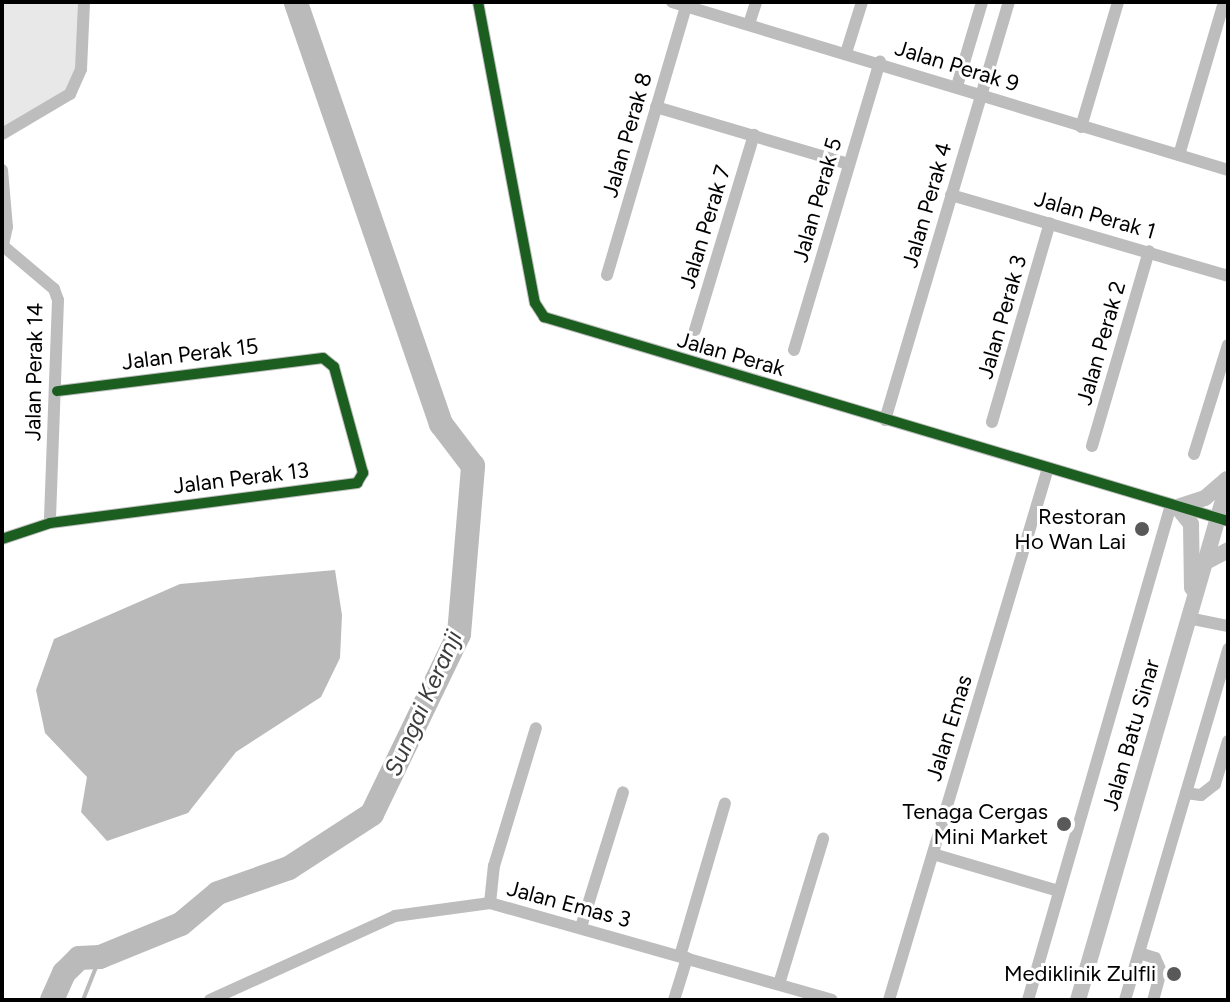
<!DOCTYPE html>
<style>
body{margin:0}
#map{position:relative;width:1230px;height:1002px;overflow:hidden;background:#fff;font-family:Figtree,sans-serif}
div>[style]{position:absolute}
.green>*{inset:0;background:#e8e8e8}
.water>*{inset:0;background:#bababa}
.stream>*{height:4px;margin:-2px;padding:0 2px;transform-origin:2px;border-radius:2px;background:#bababa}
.river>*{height:24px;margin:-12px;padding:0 12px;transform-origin:12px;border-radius:12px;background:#bababa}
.street>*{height:12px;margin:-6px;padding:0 6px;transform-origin:6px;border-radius:6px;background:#bdbdbd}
.secondary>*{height:16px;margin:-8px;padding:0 8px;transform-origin:8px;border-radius:8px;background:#bfbfbf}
.cycleway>*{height:10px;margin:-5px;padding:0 5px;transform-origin:5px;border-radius:5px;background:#1b5e20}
.dots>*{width:22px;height:22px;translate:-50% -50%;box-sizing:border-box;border:4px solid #fff;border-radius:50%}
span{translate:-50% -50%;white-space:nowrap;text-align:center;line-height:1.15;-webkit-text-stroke:6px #fff;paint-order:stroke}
.street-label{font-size:22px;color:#000}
.poi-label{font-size:22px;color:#000}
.right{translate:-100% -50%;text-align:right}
.water-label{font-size:24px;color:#3d3d3d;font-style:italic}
.frame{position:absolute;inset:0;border:4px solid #000;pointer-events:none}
</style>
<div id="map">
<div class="green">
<div style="clip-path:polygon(2px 2px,84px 2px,77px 82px,2px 134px)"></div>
</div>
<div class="water">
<div style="clip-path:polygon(335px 570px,342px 615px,340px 658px,321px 697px,236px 752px,188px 813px,107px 841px,81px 812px,87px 777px,45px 733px,36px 690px,54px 639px,180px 584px)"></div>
</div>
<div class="stream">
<div style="left:83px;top:1000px;width:46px;rotate:-68.4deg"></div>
</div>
<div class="river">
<div style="left:52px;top:1000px;width:30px;rotate:-66deg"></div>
<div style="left:64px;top:973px;width:21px;rotate:-45deg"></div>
<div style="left:79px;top:958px;width:21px;rotate:-3deg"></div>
<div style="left:100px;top:957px;width:87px;rotate:-22.2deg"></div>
<div style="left:181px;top:924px;width:48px;rotate:-40deg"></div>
<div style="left:218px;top:893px;width:75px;rotate:-19.4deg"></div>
<div style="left:289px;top:868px;width:99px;rotate:-33deg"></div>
<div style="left:372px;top:814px;width:200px;rotate:-64.2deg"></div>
<div style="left:459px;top:634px;width:169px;rotate:-85.2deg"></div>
<div style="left:473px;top:466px;width:53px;rotate:-127.3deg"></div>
<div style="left:441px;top:424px;width:446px;rotate:-109deg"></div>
</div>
<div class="street">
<div style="left:478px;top:2px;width:306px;rotate:79.3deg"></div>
<div style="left:535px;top:303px;width:17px;rotate:57deg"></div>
<div style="left:544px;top:317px;width:714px;rotate:16.61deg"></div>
<div style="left:672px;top:2px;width:581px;rotate:16.81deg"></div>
<div style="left:749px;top:24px;width:23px;rotate:-72deg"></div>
<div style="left:846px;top:53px;width:53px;rotate:-72.6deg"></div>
<div style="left:957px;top:86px;width:88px;rotate:-73.4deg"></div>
<div style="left:656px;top:107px;width:201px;rotate:16.5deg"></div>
<div style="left:1081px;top:127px;width:130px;rotate:-73.5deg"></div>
<div style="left:2px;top:134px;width:79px;rotate:-30.5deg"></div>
<div style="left:70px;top:94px;width:27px;rotate:-66deg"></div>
<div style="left:81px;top:69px;width:67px;rotate:-87.4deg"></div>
<div style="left:1179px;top:155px;width:159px;rotate:-73.6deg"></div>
<div style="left:2px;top:170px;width:57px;rotate:85deg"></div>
<div style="left:7px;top:227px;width:18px;rotate:103deg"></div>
<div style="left:951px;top:195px;width:289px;rotate:16.3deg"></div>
<div style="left:2px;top:245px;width:68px;rotate:40.2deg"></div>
<div style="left:54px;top:289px;width:12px;rotate:70deg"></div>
<div style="left:58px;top:300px;width:223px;rotate:92.1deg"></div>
<div style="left:607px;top:275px;width:280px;rotate:-73.6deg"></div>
<div style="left:695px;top:330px;width:204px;rotate:-73.2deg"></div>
<div style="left:794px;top:350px;width:301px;rotate:-73.4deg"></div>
<div style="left:885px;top:420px;width:436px;rotate:-73.5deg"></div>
<div style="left:992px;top:422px;width:207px;rotate:-73.8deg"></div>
<div style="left:1092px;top:446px;width:203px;rotate:-73.7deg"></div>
<div style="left:1194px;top:454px;width:114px;rotate:-72.7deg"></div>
<div style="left:2px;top:539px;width:51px;rotate:-18.4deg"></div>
<div style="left:50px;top:523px;width:310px;rotate:-7.4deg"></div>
<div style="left:357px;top:483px;width:12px;rotate:-59deg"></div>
<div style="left:363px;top:473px;width:110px;rotate:-105.3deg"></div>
<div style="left:334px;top:367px;width:14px;rotate:-141deg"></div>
<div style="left:323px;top:358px;width:268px;rotate:172.9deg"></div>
<div style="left:1188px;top:618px;width:41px;rotate:11.3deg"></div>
<div style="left:1186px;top:793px;width:15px;rotate:8deg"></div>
<div style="left:1201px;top:795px;width:18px;rotate:-38deg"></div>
<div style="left:1215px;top:784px;width:45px;rotate:-73.2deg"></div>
<div style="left:933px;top:854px;width:131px;rotate:16.4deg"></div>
<div style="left:490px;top:903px;width:37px;rotate:-84deg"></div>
<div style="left:494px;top:866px;width:144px;rotate:-73.1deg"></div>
<div style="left:581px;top:927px;width:141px;rotate:-72.7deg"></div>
<div style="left:1139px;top:953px;width:17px;rotate:17deg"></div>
<div style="left:1155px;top:958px;width:14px;rotate:65deg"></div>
<div style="left:1161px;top:971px;width:30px;rotate:105deg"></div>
<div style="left:680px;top:956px;width:159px;rotate:-73.6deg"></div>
<div style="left:779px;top:984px;width:152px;rotate:-73.1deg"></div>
<div style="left:210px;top:1000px;width:203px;rotate:-24.4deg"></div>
<div style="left:395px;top:916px;width:96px;rotate:-7.8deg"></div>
<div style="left:490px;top:903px;width:355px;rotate:15.8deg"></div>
<div style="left:674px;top:1000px;width:44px;rotate:-72.8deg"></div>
<div style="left:889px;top:1000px;width:555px;rotate:-73.36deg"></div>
<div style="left:1028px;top:1000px;width:515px;rotate:-73.89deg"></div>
<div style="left:1125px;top:1000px;width:366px;rotate:-73.6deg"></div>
</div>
<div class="secondary">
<div style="left:1204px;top:563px;width:27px;rotate:-28deg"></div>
<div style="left:1192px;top:588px;width:64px;rotate:-90.9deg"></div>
<div style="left:1191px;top:524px;width:22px;rotate:-129deg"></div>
<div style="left:1177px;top:507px;width:29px;rotate:-18deg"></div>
<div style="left:1205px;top:498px;width:29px;rotate:-41deg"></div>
<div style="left:1078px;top:1000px;width:538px;rotate:-73.82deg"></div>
</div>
<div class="cycleway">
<div style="left:478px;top:2px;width:306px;rotate:79.3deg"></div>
<div style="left:535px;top:303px;width:17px;rotate:57deg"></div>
<div style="left:544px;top:317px;width:714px;rotate:16.61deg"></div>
<div style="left:2px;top:539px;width:51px;rotate:-18.4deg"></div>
<div style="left:50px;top:523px;width:310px;rotate:-7.4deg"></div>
<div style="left:357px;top:483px;width:12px;rotate:-59deg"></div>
<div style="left:363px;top:473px;width:110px;rotate:-105.3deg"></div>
<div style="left:334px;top:367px;width:14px;rotate:-141deg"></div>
<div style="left:323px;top:358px;width:268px;rotate:172.9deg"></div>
</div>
<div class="dots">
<div style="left:1142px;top:529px;background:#595959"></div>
<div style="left:1064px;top:824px;background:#595959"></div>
<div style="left:1174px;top:974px;background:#595959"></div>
</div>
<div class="street-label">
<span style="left:957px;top:66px;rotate:17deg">Jalan Perak 9</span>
<span style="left:627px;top:135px;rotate:-74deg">Jalan Perak 8</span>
<span style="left:817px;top:200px;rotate:-74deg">Jalan Perak 5</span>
<span style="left:927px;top:205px;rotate:-74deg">Jalan Perak 4</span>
<span style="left:1095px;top:215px;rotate:16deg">Jalan Perak 1</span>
<span style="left:705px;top:227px;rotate:-73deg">Jalan Perak 7</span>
<span style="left:1002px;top:317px;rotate:-74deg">Jalan Perak 3</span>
<span style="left:1101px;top:343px;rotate:-74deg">Jalan Perak 2</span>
<span style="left:190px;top:354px;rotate:-7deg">Jalan Perak 15</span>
<span style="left:731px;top:354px;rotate:16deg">Jalan Perak</span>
<span style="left:34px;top:372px;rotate:-89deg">Jalan Perak 14</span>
<span style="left:241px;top:478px;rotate:-7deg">Jalan Perak 13</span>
<span style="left:949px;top:728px;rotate:-73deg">Jalan Emas</span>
<span style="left:1131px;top:735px;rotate:-74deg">Jalan Batu Sinar</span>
<span style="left:569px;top:904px;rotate:15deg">Jalan Emas 3</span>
</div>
<div class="poi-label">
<span class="right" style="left:1126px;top:529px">Restoran<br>Ho Wan Lai</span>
<span class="right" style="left:1048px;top:824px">Tenaga Cergas<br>Mini Market</span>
<span class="right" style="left:1156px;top:974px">Mediklinik Zulfli</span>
</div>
<div class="water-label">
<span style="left:423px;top:703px;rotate:-66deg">Sungai Keranji</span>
</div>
<div class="frame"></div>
</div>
